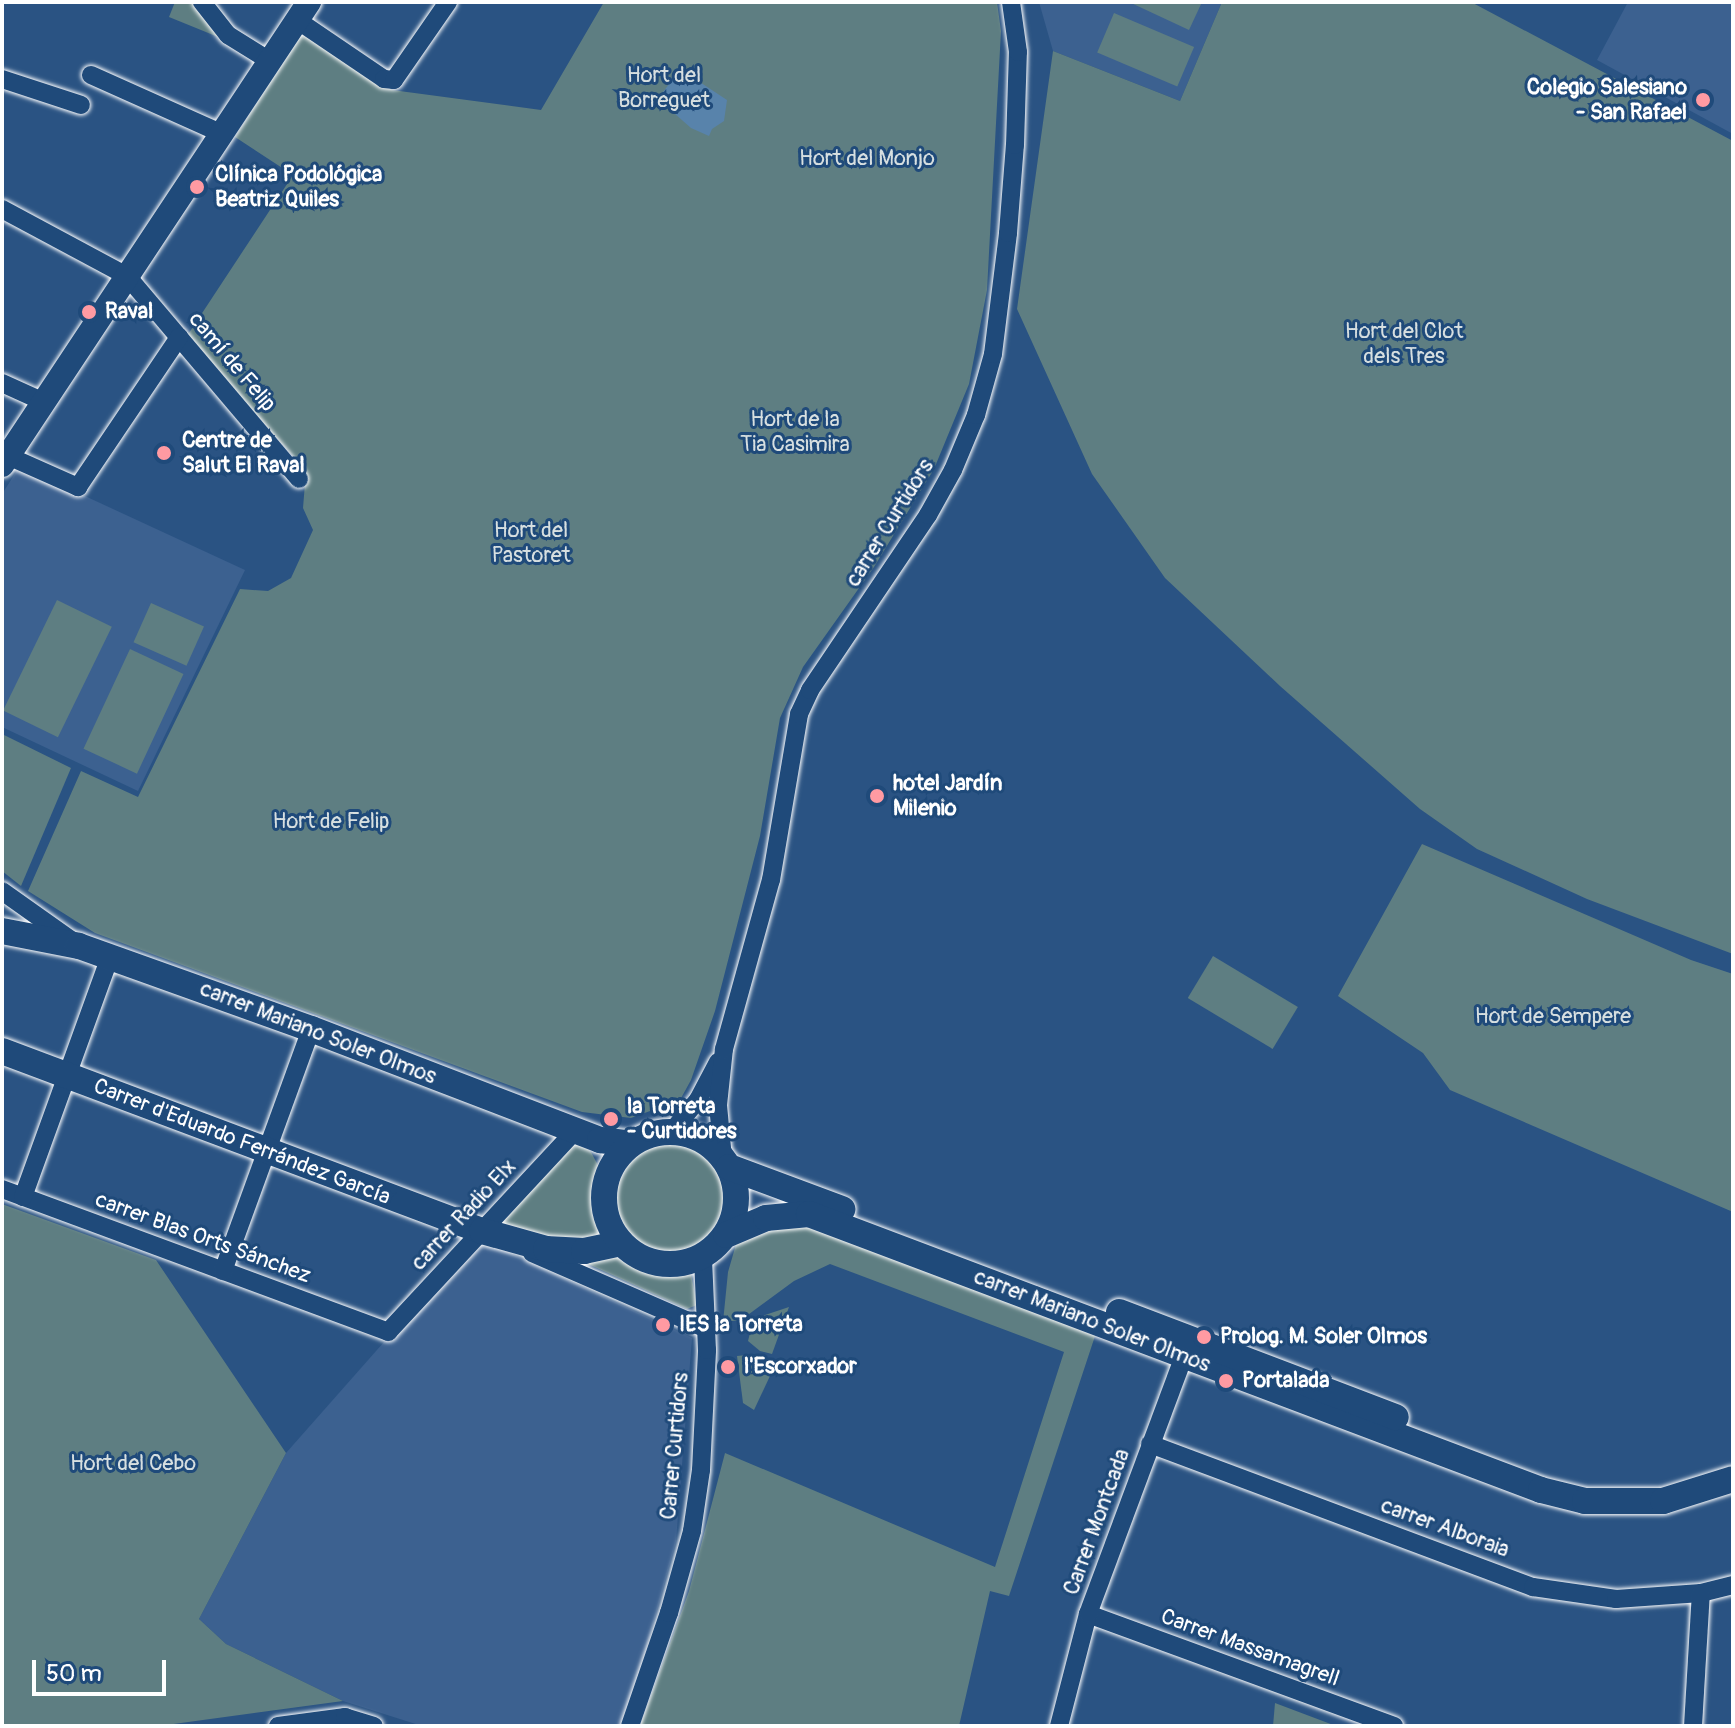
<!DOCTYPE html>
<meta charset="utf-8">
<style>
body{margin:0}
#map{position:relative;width:1735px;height:1728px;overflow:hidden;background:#2a5383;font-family:Pangolin,sans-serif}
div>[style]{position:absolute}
.built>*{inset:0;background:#3c6190}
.green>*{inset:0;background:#5e7e82;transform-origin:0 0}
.round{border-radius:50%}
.water>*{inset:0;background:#5883ab}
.roads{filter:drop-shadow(0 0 2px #fff) drop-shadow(0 0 2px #fff)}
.minor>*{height:18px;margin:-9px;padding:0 9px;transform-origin:9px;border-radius:9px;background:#1f4a7a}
.tertiary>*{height:24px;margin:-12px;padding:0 12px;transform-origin:12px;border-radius:12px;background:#1f4a7a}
.secondary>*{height:26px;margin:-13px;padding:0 13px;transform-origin:13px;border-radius:13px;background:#1f4a7a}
.secondary>.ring{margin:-13px;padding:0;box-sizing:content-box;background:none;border:26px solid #1f4a7a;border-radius:50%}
.dots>*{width:22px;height:22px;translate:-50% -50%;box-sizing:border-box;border:4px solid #1f4a7a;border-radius:50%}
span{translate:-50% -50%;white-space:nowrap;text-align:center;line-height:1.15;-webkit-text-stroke:6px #1f4a7a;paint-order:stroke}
.park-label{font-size:22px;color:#d7dfe0}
.poi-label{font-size:22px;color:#fff;font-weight:700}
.right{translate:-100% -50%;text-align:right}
.left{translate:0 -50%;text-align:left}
.street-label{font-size:22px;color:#fff}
.frame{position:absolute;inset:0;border:4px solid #fff;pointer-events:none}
.scale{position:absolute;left:32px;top:1660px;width:134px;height:36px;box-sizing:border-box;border:4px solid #fff;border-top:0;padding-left:10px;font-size:24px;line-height:28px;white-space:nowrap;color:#fff;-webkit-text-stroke:6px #1f4a7a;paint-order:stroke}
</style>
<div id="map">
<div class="built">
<div style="clip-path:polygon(1039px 2px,1222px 2px,1180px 101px,1053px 51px)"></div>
<div style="clip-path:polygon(1628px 2px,1733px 2px,1733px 134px,1597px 60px)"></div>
<div style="clip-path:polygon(20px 466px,245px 570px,138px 791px,2px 727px,2px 494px)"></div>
<div style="clip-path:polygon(482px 1240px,692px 1338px,676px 1541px,625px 1726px,422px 1726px,343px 1701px,226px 1644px,199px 1619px,286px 1453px,384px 1342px)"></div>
</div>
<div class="green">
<div style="clip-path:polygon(175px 2px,198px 2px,228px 41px,169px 17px)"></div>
<div style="clip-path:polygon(604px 2px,997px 2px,1001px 31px,987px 290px,969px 384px,934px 469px,874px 567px,803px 667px,780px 718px,760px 836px,715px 1011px,691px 1080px,680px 1100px,631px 1118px,582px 1112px,95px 933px,28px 891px,81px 771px,138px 797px,240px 589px,268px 591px,291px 578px,313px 530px,303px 508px,306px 471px,187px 336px,293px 175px,235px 137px,302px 32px,392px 90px,541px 110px)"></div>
<div style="clip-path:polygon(1129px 2px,1202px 2px,1189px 30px)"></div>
<div style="clip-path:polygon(1222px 2px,1471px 2px,1733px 141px,1733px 954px,1587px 899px,1477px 849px,1420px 809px,1280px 686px,1165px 578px,1092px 474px,1017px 309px,1053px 51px,1180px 101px)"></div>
<div style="left:1114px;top:13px;width:87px;height:43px;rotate:23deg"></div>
<div style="left:57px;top:600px;width:61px;height:123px;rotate:26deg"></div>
<div style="left:151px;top:603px;width:58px;height:43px;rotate:24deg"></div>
<div style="left:130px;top:649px;width:59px;height:110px;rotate:25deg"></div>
<div style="clip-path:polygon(2px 734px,71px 768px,21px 886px,2px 871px)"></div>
<div style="clip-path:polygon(1422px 844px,1691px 960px,1733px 974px,1733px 1212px,1450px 1090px,1423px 1053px,1338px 996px)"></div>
<div style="left:1213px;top:956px;width:99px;height:49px;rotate:31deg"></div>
<div style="clip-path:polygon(576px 1141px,591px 1152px,601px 1171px,595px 1215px,602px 1235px,595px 1240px,557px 1239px,498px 1223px)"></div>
<div class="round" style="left:615px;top:1144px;width:110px;height:110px"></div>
<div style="clip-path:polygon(2px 1204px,156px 1260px,286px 1453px,199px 1619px,226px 1644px,343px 1701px,159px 1726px,2px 1726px)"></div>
<div style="clip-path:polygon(793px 1221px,1097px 1330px,1009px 1596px,990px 1591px,959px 1726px,640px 1726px,689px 1591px,725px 1453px,995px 1567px,1064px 1352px,830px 1264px,794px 1281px,741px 1320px,723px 1322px,728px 1272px,737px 1241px)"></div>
<div style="clip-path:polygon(614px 1256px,645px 1272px,672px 1277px,691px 1274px,697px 1305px,687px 1309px,575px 1258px)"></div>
<div style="clip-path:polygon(789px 1307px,772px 1354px,760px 1351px,748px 1341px,751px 1329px,765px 1315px)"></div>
<div style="clip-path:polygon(747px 1355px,765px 1366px,770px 1376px,754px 1410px,743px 1403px,737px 1356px)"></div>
<div style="clip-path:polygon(1275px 1703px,1336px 1726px,1273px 1726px)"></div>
</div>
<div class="water">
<div style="clip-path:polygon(680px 69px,727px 100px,724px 121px,712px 129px,709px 136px,691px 128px,658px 99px)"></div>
</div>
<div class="roads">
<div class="minor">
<div style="left:202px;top:2px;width:42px;rotate:51.8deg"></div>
<div style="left:228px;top:35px;width:49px;rotate:31.8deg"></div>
<div style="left:297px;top:20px;width:105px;rotate:34.1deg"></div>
<div style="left:384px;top:79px;width:10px;rotate:6deg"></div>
<div style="left:394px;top:80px;width:95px;rotate:-55.3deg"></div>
<div style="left:91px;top:75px;width:145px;rotate:24.1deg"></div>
<div style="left:2px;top:79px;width:83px;rotate:18.2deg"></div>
<div style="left:2px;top:209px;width:142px;rotate:28.2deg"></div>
<div style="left:127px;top:276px;width:266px;rotate:49.7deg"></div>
<div style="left:2px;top:383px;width:46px;rotate:24.3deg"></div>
<div style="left:8px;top:456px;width:77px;rotate:23.9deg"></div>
<div style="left:78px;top:487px;width:181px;rotate:-56deg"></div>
<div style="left:2px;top:891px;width:88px;rotate:35.3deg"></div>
<div style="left:671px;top:1132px;width:42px;rotate:-49.8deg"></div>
<div style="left:698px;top:1100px;width:43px;rotate:-62.2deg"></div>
<div style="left:723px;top:1158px;width:53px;rotate:-95.4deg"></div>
<div style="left:718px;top:1105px;width:56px;rotate:-83.9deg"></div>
<div style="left:724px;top:1049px;width:175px;rotate:-74.5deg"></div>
<div style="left:771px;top:880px;width:168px;rotate:-80.4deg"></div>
<div style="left:799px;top:714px;width:26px;rotate:-65deg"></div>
<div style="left:810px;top:690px;width:211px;rotate:-56deg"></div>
<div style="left:928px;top:515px;width:51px;rotate:-60.9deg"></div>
<div style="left:953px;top:470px;width:60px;rotate:-67.3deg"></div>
<div style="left:976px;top:415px;width:63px;rotate:-74.4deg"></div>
<div style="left:993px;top:354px;width:122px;rotate:-82.9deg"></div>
<div style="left:1008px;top:233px;width:88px;rotate:-85.5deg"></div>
<div style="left:1015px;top:145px;width:93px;rotate:-88.2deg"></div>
<div style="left:1018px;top:52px;width:50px;rotate:-98deg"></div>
<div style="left:2px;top:1189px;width:412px;rotate:20.3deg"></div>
<div style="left:388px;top:1332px;width:275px;rotate:-47.1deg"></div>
<div style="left:23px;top:1197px;width:255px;rotate:-70.1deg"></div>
<div style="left:532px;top:1253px;width:191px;rotate:23.5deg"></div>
<div style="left:223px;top:1271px;width:258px;rotate:-70deg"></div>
<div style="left:1150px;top:1444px;width:409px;rotate:20.5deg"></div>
<div style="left:1533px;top:1587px;width:84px;rotate:8.2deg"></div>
<div style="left:1616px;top:1599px;width:85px;rotate:-4deg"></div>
<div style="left:1701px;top:1593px;width:33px;rotate:-14deg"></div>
<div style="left:1088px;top:1614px;width:326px;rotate:20.1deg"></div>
<div style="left:278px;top:1726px;width:68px;rotate:-7.7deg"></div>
<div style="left:345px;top:1717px;width:30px;rotate:17deg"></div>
<div style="left:630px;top:1726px;width:120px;rotate:-71deg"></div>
<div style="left:669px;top:1613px;width:85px;rotate:-74.3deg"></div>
<div style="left:692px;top:1531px;width:62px;rotate:-81.6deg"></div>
<div style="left:701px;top:1470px;width:120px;rotate:-87.1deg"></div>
<div style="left:707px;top:1350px;width:93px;rotate:-92.5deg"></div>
<div style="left:1059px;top:1726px;width:116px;rotate:-75.5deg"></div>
<div style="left:1088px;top:1614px;width:284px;rotate:-69.6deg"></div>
<div style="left:1693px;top:1726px;width:133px;rotate:-86.6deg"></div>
</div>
<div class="tertiary">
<div style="left:2px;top:465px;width:556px;rotate:-56.45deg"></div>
</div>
<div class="secondary">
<div style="left:2px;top:931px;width:78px;rotate:11deg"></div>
<div style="left:79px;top:946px;width:246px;rotate:19.7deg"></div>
<div style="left:311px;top:1029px;width:310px;rotate:21deg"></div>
<div style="left:600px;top:1140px;width:31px;rotate:7deg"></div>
<div style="left:2px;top:1051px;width:513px;rotate:20.56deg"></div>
<div style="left:482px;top:1231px;width:66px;rotate:15.7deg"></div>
<div style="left:546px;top:1249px;width:38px;rotate:3deg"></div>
<div style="left:584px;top:1251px;width:38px;rotate:-12deg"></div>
<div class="ring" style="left:604px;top:1132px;width:106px;height:106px"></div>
<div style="left:729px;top:1167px;width:121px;rotate:20.4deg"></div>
<div style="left:726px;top:1235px;width:43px;rotate:-23deg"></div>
<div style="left:766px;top:1218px;width:43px;rotate:-5.3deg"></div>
<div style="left:809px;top:1214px;width:782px;rotate:20.66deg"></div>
<div style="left:1541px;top:1490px;width:45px;rotate:14deg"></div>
<div style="left:1585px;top:1501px;width:78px"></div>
<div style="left:1663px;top:1501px;width:73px;rotate:-17.4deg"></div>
<div style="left:1119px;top:1312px;width:296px;rotate:20.8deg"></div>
</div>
</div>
<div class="dots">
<div style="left:1703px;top:100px;background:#ff9aa2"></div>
<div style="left:197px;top:187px;background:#ff9aa2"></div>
<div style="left:89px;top:312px;background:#ff9aa2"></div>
<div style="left:164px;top:453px;background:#ff9aa2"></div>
<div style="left:877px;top:796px;background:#ff9aa2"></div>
<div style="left:611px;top:1119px;background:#ff9aa2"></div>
<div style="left:663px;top:1325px;background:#ff9aa2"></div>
<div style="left:1204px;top:1337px;background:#ff9aa2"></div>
<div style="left:728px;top:1367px;background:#ff9aa2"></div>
<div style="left:1226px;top:1381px;background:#ff9aa2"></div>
</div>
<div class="park-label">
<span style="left:664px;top:88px">Hort del<br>Borreguet</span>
<span style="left:867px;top:159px">Hort del Monjo</span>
<span style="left:1404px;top:344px">Hort del Clot<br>dels Tres</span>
<span style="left:795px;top:432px">Hort de la<br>Tia Casimira</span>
<span style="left:531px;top:543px">Hort del<br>Pastoret</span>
<span style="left:331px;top:822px">Hort de Felip</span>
<span style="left:1553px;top:1017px">Hort de Sempere</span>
<span style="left:133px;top:1464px">Hort del Cebo</span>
</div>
<div class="poi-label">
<span class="right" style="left:1687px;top:100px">Colegio Salesiano<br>- San Rafael</span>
<span class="left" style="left:215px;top:187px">Clínica Podológica<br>Beatriz Quiles</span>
<span class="left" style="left:105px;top:312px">Raval</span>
<span class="left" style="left:182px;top:453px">Centre de<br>Salut El Raval</span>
<span class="left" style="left:893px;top:796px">hotel Jardín<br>Milenio</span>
<span class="left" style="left:627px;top:1119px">la Torreta<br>- Curtidores</span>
<span class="left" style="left:679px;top:1325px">IES la Torreta</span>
<span class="left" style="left:1220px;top:1337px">Prolog. M. Soler Olmos</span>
<span class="left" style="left:744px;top:1367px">l'Escorxador</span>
<span class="left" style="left:1242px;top:1381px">Portalada</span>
</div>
<div class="street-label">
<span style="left:232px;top:362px;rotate:50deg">camí de Felip</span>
<span style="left:890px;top:523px;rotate:-58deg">carrer Curtidors</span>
<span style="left:318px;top:1033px;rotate:21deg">carrer Mariano Soler Olmos</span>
<span style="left:242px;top:1142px;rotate:21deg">Carrer d'Eduardo Ferrández García</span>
<span style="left:464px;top:1215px;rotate:-47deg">carrer Radio Elx</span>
<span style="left:203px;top:1238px;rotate:20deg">carrer Blas Orts Sánchez</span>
<span style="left:1092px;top:1321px;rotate:21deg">carrer Mariano Soler Olmos</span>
<span style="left:675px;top:1446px;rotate:-85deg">Carrer Curtidors</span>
<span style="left:1097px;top:1522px;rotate:-70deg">Carrer Montcada</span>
<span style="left:1445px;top:1528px;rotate:20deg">carrer Alboraia</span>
<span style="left:1250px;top:1648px;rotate:20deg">Carrer Massamagrell</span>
</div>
<div class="frame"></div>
<div class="scale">50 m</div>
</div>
